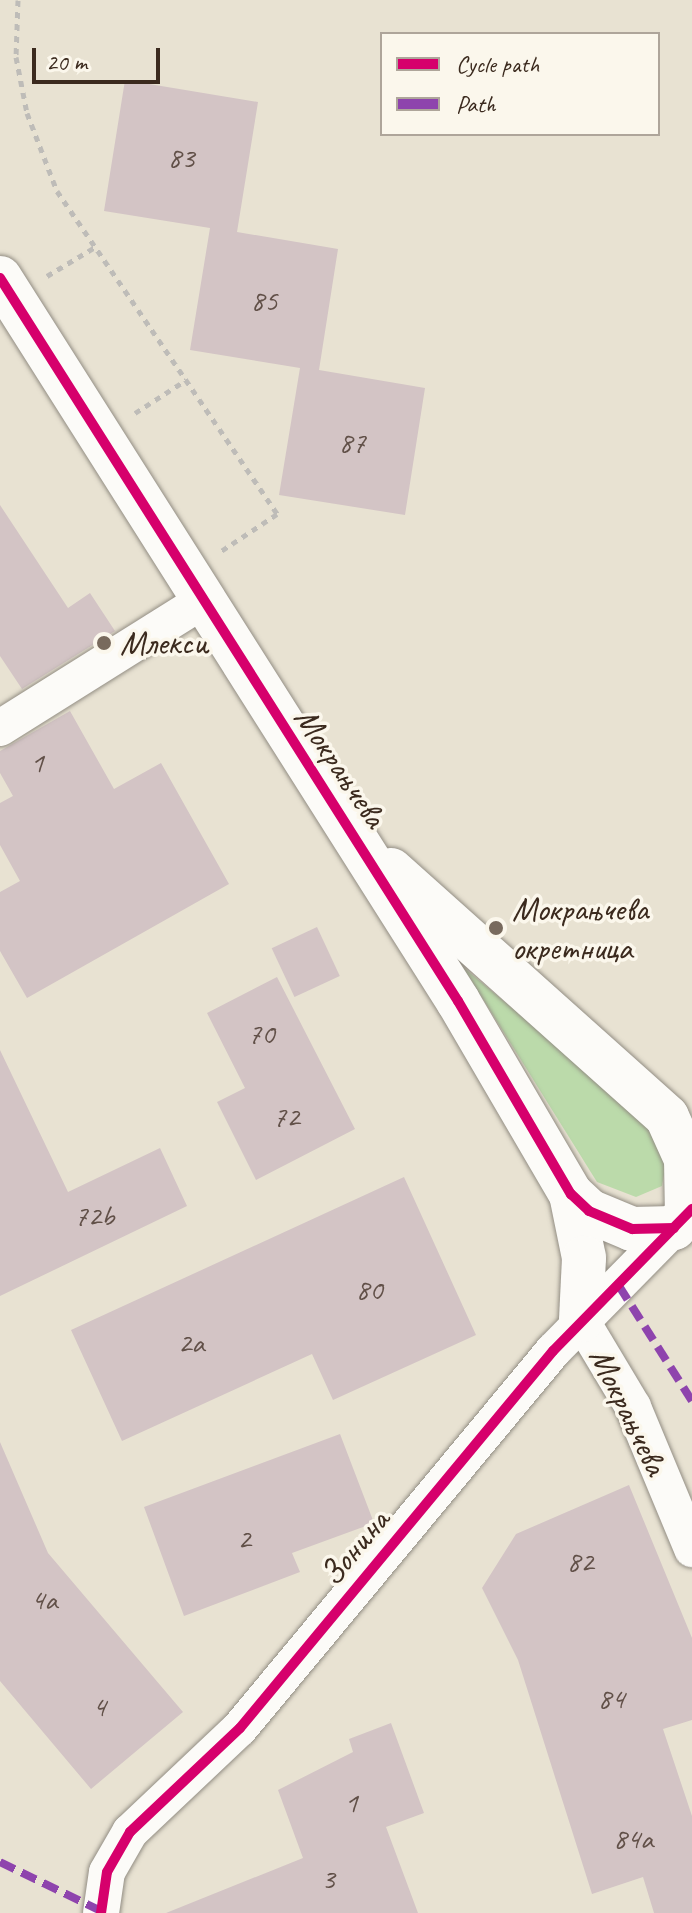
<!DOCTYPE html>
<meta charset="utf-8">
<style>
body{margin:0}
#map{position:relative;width:692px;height:1913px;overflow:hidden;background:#e8e2d2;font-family:Caveat,sans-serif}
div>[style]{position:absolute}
.green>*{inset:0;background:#bbdaaa}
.building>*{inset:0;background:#d3c4c5;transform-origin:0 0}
.path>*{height:5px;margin-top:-2.5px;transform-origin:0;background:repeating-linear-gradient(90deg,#bebcb8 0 6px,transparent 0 12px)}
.roads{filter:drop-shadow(0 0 2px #928d83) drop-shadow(0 0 2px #928d83)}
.minor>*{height:36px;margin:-18px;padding:0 18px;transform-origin:18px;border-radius:18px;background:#fcfbf8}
.tertiary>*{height:44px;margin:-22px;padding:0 22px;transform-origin:22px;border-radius:22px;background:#fcfbf8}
.quiet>*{height:8px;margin-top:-4px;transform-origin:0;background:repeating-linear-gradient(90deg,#8e44ad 0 16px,transparent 0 24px)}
.cycleway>*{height:10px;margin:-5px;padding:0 5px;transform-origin:5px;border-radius:5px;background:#d6006c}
.dots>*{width:22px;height:22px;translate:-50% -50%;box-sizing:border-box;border:4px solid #fbf7ec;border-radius:50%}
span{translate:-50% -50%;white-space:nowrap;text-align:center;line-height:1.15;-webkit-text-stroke:7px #fbf7ec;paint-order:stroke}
.number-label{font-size:30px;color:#615048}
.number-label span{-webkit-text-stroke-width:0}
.poi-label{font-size:34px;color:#3b2a1e}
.left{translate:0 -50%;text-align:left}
.street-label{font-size:34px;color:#3b2a1e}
.legend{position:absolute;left:380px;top:32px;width:280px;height:104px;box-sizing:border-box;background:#fbf7ec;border:2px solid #aea59a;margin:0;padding:10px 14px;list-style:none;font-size:24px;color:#3b2a1e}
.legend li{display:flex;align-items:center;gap:16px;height:40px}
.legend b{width:40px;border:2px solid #aea59a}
.scale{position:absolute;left:32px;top:48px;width:128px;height:36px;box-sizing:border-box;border:4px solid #3b2a1e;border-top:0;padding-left:10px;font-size:24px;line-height:28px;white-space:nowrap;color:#3b2a1e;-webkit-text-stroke:6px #fbf7ec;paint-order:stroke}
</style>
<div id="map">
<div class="green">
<div style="clip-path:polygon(463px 967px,652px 1125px,666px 1163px,662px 1186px,636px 1197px,597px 1182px)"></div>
</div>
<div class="building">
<div style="clip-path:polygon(125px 80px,258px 102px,237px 232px,338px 249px,319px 370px,425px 388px,405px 515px,279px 495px,300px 368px,190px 350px,210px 228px,104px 211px)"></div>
<div style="clip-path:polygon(0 505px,68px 608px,90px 593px,115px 631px,22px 689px,0 656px)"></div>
<div style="clip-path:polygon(70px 711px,114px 789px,161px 763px,229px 884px,27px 998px,0 951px,0 892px,20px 881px,0 845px,0 803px,13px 796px,0 773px,0 751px)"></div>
<div style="left:317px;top:927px;width:54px;height:50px;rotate:65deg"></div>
<div style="clip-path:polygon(277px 977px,355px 1129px,256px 1180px,217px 1102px,245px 1088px,207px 1013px)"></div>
<div style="clip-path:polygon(0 1050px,68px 1192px,160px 1148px,187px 1206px,0 1296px)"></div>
<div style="clip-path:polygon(404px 1177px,476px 1335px,333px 1400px,312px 1354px,122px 1441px,71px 1330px)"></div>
<div style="clip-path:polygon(340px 1434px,374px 1523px,292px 1553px,300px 1572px,184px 1616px,144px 1507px)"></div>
<div style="clip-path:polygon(0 1442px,48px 1553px,183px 1712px,91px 1789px,0 1681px)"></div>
<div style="clip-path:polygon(629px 1485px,692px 1638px,692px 1720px,663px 1729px,692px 1816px,692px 1913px,654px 1913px,643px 1877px,592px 1894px,518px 1660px,482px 1588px,516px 1534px)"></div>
<div style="clip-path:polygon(391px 1723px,424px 1813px,386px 1827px,418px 1913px,166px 1913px,303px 1858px,278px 1790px,353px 1752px,349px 1739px)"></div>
</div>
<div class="path">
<div style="left:18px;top:0;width:57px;rotate:92deg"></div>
<div style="left:16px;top:57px;width:57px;rotate:78.9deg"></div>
<div style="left:27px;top:113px;width:84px;rotate:69deg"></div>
<div style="left:57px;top:191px;width:391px;rotate:55.7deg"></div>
<div style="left:277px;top:514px;width:67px;rotate:146.5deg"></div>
<div style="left:47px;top:276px;width:56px;rotate:-31.1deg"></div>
<div style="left:135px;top:413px;width:61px;rotate:-32.9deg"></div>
</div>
<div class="roads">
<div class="minor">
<div style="left:0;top:728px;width:241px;rotate:-32.1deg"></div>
<div style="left:581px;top:1320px;width:101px;rotate:59.1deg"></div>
<div style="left:633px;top:1407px;width:154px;rotate:67.4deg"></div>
<div style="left:101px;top:1913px;width:41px;rotate:-81.7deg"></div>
<div style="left:107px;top:1872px;width:46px;rotate:-60.1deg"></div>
<div style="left:130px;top:1832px;width:151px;rotate:-43.4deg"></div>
<div style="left:240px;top:1728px;width:490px;rotate:-50.3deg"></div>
<div style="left:553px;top:1351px;width:173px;rotate:-45.5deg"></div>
</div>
<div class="tertiary">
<div style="left:0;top:278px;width:856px;rotate:57.65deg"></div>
<div style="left:458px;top:1001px;width:224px;rotate:59.7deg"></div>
<div style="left:571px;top:1194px;width:25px;rotate:43deg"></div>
<div style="left:589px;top:1211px;width:47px;rotate:22.7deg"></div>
<div style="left:632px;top:1229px;width:42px;rotate:-1.4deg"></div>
<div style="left:674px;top:1228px;width:26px;rotate:-47deg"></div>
<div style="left:391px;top:870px;width:370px;rotate:41.8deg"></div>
<div style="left:667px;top:1117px;width:46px;rotate:65.7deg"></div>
<div style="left:686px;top:1159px;width:55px;rotate:89deg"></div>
<div style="left:571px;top:1194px;width:65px;rotate:78.5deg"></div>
<div style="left:584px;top:1258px;width:62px;rotate:92.8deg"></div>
</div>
</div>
<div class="quiet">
<div style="left:619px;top:1286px;width:136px;rotate:57.6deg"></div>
<div style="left:0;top:1862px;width:112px;rotate:25.9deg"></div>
</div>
<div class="cycleway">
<div style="left:0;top:278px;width:856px;rotate:57.65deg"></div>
<div style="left:458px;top:1001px;width:224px;rotate:59.7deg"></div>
<div style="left:571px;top:1194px;width:25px;rotate:43deg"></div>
<div style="left:589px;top:1211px;width:47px;rotate:22.7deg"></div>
<div style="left:632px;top:1229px;width:42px;rotate:-1.4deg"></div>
<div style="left:101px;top:1913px;width:41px;rotate:-81.7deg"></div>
<div style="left:107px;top:1872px;width:46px;rotate:-60.1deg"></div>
<div style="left:130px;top:1832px;width:151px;rotate:-43.4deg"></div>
<div style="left:240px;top:1728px;width:490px;rotate:-50.3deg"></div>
<div style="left:553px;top:1351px;width:199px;rotate:-45.6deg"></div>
</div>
<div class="dots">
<div style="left:104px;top:643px;background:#786a5d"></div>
<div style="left:496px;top:928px;background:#786a5d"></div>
</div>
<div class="number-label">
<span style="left:181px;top:157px">83</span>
<span style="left:264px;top:300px">85</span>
<span style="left:352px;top:442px">87</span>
<span style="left:37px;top:762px">1</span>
<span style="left:261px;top:1033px">70</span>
<span style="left:286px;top:1116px">72</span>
<span style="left:94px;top:1215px">72b</span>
<span style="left:369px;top:1289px">80</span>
<span style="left:191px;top:1342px">2a</span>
<span style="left:244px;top:1538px">2</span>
<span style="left:580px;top:1561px">82</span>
<span style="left:44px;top:1599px">4a</span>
<span style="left:611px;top:1698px">84</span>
<span style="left:99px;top:1706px">4</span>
<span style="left:351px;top:1802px">1</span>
<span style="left:633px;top:1838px">84a</span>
<span style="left:328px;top:1878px">3</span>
</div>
<div class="poi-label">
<span class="left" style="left:120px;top:643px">Млекси</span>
<span class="left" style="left:512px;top:928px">Мокрањчева<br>окретница</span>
</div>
<div class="street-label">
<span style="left:341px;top:767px;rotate:56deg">Мокрањчева</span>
<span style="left:629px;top:1411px;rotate:64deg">Мокрањчева</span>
<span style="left:354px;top:1547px;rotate:-50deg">Зонина</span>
</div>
<ul class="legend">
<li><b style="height:10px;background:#d6006c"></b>Cycle path</li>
<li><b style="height:10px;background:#8e44ad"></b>Path</li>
</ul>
<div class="scale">20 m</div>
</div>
